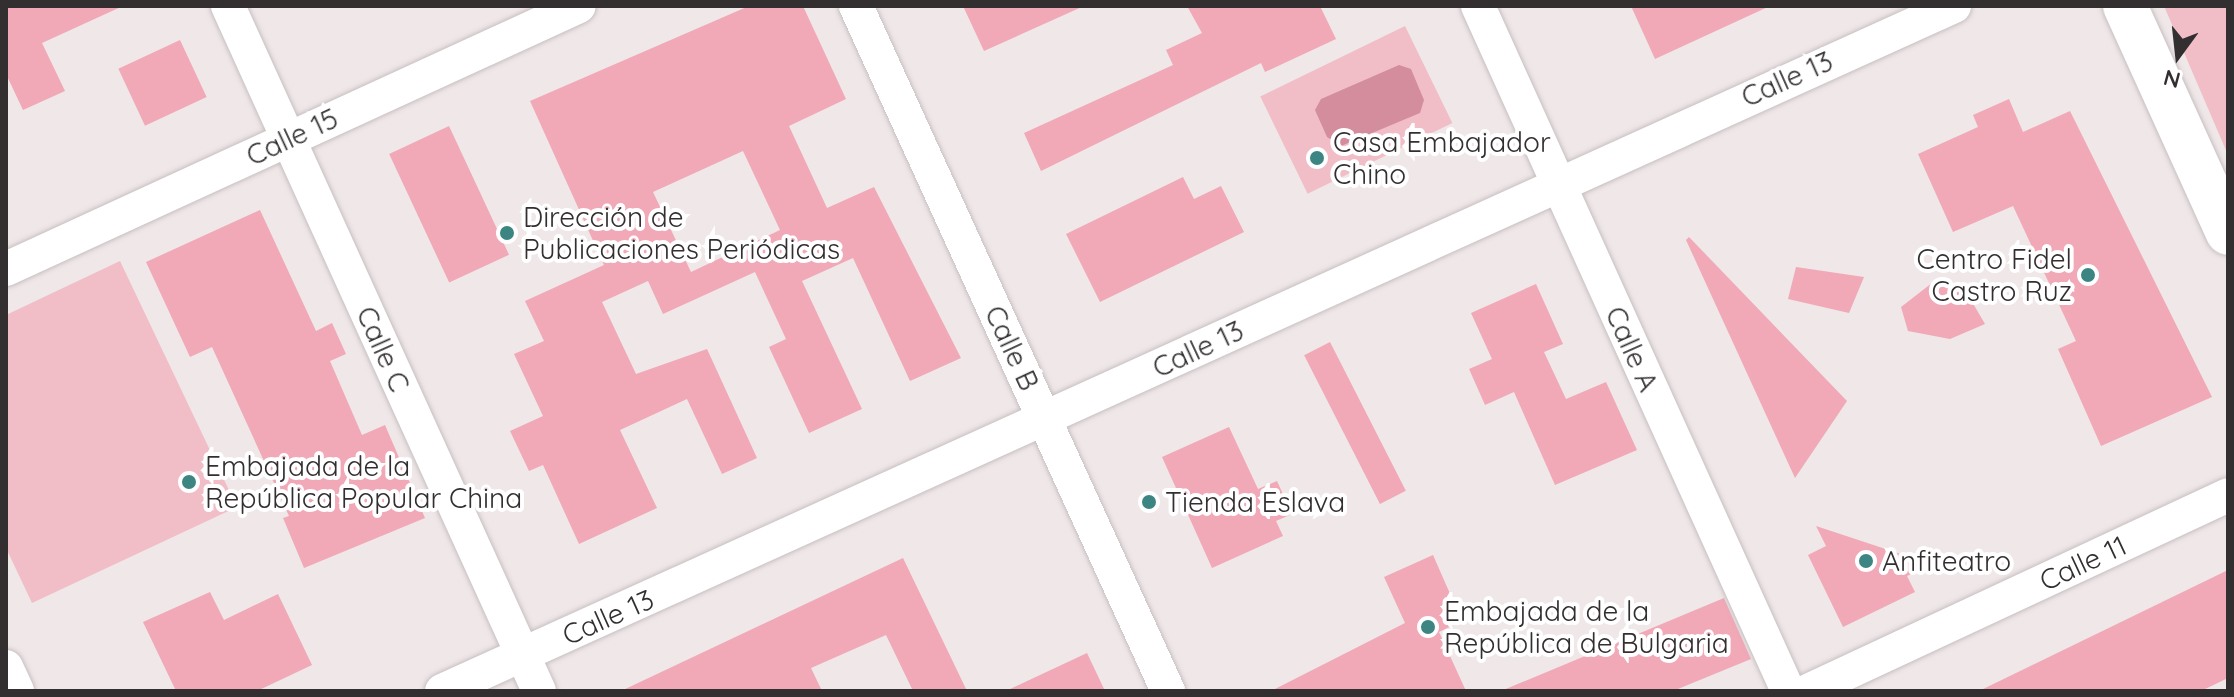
<!DOCTYPE html>
<meta charset="utf-8">
<style>
body{margin:0}
#map{position:relative;width:2234px;height:697px;overflow:hidden;background:#efe7e8;font-family:Quicksand,sans-serif}
div>[style]{position:absolute}
.green>*{inset:0;background:#f1bec8;transform-origin:0 0}
.water>*{inset:0;background:#d38d9c}
.building>*{inset:0;background:#f1a8b7;transform-origin:0 0}
.roads{filter:drop-shadow(0 0 2px #c7bfc0) drop-shadow(0 0 2px #c7bfc0)}
.street>*{height:34px;margin:-17px;padding:0 17px;transform-origin:17px;border-radius:17px;background:#fff}
.primary>*{height:44px;margin:-22px;padding:0 22px;transform-origin:22px;border-radius:22px;background:#fff}
.dots>*{width:22px;height:22px;translate:-50% -50%;box-sizing:border-box;border:4px solid #fff;border-radius:50%}
span{translate:-50% -50%;white-space:nowrap;text-align:center;line-height:1.15;-webkit-text-stroke:8px #fff;paint-order:stroke}
.street-label{font-size:28px;color:#332f30}
.poi-label{font-size:28px;color:#332f30}
.left{translate:0 -50%;text-align:left}
.right{translate:-100% -50%;text-align:right}
.frame{position:absolute;inset:0;border:8px solid #332f30;pointer-events:none}
.north{position:absolute;left:2138px;top:16px;width:80px;height:80px;-webkit-text-stroke:6px #fff;paint-order:stroke;rotate:195deg;font-size:22px;font-weight:700;line-height:32px;text-align:center;color:#332f30}
.north::after{content:'';display:block;margin:auto;width:28px;height:36px;background:#332f30;clip-path:polygon(50% 0,100% 100%,50% 72%,0 100%)}
</style>
<div id="map">
<div class="green">
<div style="clip-path:polygon(2164px 6px,2228px 6px,2228px 155px)"></div>
<div style="left:1405px;top:26px;width:108px;height:161px;rotate:64deg"></div>
<div style="clip-path:polygon(120px 261px,237px 507px,32px 603px,6px 548px,6px 315px)"></div>
</div>
<div class="water">
<div style="clip-path:polygon(1399px 65px,1411px 69px,1424px 100px,1420px 113px,1341px 146px,1327px 137px,1315px 110px,1321px 99px)"></div>
</div>
<div class="building">
<div style="clip-path:polygon(6px 6px,123px 6px,42px 43px,65px 91px,23px 110px,6px 74px)"></div>
<div style="clip-path:polygon(evenodd,749px 6px,803px 6px,846px 99px,789px 126px,827px 208px,874px 187px,961px 358px,910px 381px,853px 258px,802px 281px,862px 409px,809px 433px,769px 347px,786px 339px,755px 272px,663px 314px,648px 281px,602px 302px,636px 374px,707px 349px,757px 458px,722px 474px,687px 399px,620px 430px,657px 508px,579px 544px,543px 465px,529px 471px,510px 431px,543px 416px,514px 354px,544px 341px,525px 301px,604px 265px,530px 101px,749px 6px,743px 151px,780px 230px,691px 272px,653px 192px,743px 151px)"></div>
<div style="clip-path:polygon(963px 6px,1084px 6px,984px 51px)"></div>
<div style="clip-path:polygon(1187px 6px,1320px 6px,1336px 39px,1265px 72px,1261px 63px,1041px 171px,1024px 133px,1173px 65px,1166px 50px,1202px 33px)"></div>
<div style="clip-path:polygon(1631px 6px,1770px 6px,1655px 59px)"></div>
<div style="left:180px;top:40px;width:63px;height:68px;rotate:65deg"></div>
<div style="clip-path:polygon(2009px 99px,2023px 132px,2070px 111px,2212px 397px,2101px 446px,2058px 349px,2076px 341px,2013px 206px,1953px 232px,1918px 154px,1978px 127px,1973px 115px)"></div>
<div style="left:449px;top:126px;width:142px;height:66px;rotate:65deg"></div>
<div style="clip-path:polygon(1183px 177px,1194px 199px,1221px 186px,1244px 232px,1100px 302px,1066px 234px)"></div>
<div style="clip-path:polygon(260px 210px,316px 331px,332px 323px,346px 354px,330px 361px,362px 435px,385px 425px,425px 518px,304px 568px,283px 518px,289px 516px,212px 347px,190px 357px,146px 262px)"></div>
<div style="clip-path:polygon(1689px 237px,1847px 401px,1795px 478px,1686px 240px)"></div>
<div style="clip-path:polygon(1796px 267px,1864px 277px,1849px 313px,1788px 299px)"></div>
<div style="clip-path:polygon(1932px 283px,1964px 288px,1985px 324px,1950px 339px,1908px 331px,1901px 307px)"></div>
<div style="clip-path:polygon(1536px 284px,1563px 344px,1544px 352px,1566px 399px,1606px 382px,1637px 450px,1555px 485px,1514px 392px,1485px 405px,1469px 369px,1492px 359px,1471px 313px)"></div>
<div style="left:1330px;top:342px;width:167px;height:29px;rotate:63deg"></div>
<div style="clip-path:polygon(1229px 427px,1258px 489px,1277px 481px,1292px 514px,1276px 521px,1283px 536px,1212px 568px,1162px 457px)"></div>
<div style="clip-path:polygon(1816px 526px,1931px 564px,1907px 576px,1915px 592px,1843px 627px,1808px 555px,1826px 546px)"></div>
<div style="clip-path:polygon(1433px 555px,1462px 621px,1439px 632px,1466px 691px,1271px 691px,1405px 623px,1384px 577px)"></div>
<div style="clip-path:polygon(903px 558px,967px 691px,913px 691px,886px 635px,811px 668px,822px 691px,621px 691px)"></div>
<div style="clip-path:polygon(2228px 570px,2228px 678px,2201px 691px,1979px 691px)"></div>
<div style="clip-path:polygon(210px 592px,224px 620px,278px 594px,312px 665px,257px 691px,176px 691px,143px 622px)"></div>
<div style="clip-path:polygon(1724px 598px,1751px 659px,1673px 691px,1501px 691px)"></div>
<div style="clip-path:polygon(1087px 653px,1105px 691px,1006px 691px)"></div>
</div>
<div class="roads">
<div class="street">
<div style="left:228px;top:6px;width:752px;rotate:65.58deg"></div>
<div style="left:856px;top:6px;width:753px;rotate:65.51deg"></div>
<div style="left:1478px;top:6px;width:752px;rotate:65.65deg"></div>
<div style="left:6px;top:269px;width:630px;rotate:-24.65deg"></div>
<div style="left:6px;top:667px;width:26px;rotate:65deg"></div>
<div style="left:442px;top:691px;width:1660px;rotate:-24.37deg"></div>
<div style="left:1808px;top:691px;width:463px;rotate:-25deg"></div>
</div>
<div class="primary">
<div style="left:2125px;top:6px;width:249px;rotate:65.6deg"></div>
</div>
</div>
<div class="dots">
<div style="left:1317px;top:158px;background:#3d8583"></div>
<div style="left:507px;top:233px;background:#3d8583"></div>
<div style="left:2088px;top:275px;background:#3d8583"></div>
<div style="left:189px;top:482px;background:#3d8583"></div>
<div style="left:1149px;top:502px;background:#3d8583"></div>
<div style="left:1866px;top:561px;background:#3d8583"></div>
<div style="left:1428px;top:627px;background:#3d8583"></div>
</div>
<div class="street-label">
<span style="left:1787px;top:79px;rotate:-24deg">Calle 13</span>
<span style="left:292px;top:137px;rotate:-25deg">Calle 15</span>
<span style="left:1012px;top:348px;rotate:65deg">Calle B</span>
<span style="left:383px;top:349px;rotate:66deg">Calle C</span>
<span style="left:1198px;top:349px;rotate:-25deg">Calle 13</span>
<span style="left:1632px;top:349px;rotate:66deg">Calle A</span>
<span style="left:2083px;top:563px;rotate:-25deg">Calle 11</span>
<span style="left:608px;top:617px;rotate:-24deg">Calle 13</span>
</div>
<div class="poi-label">
<span class="left" style="left:1333px;top:158px">Casa Embajador<br>Chino</span>
<span class="left" style="left:523px;top:233px">Dirección de<br>Publicaciones Periódicas</span>
<span class="right" style="left:2072px;top:275px">Centro Fidel<br>Castro Ruz</span>
<span class="left" style="left:205px;top:482px">Embajada de la<br>República Popular China</span>
<span class="left" style="left:1165px;top:502px">Tienda Eslava</span>
<span class="left" style="left:1882px;top:561px">Anfiteatro</span>
<span class="left" style="left:1444px;top:627px">Embajada de la<br>República de Bulgaria</span>
</div>
<div class="frame"></div>
<div class="north">N</div>
</div>
